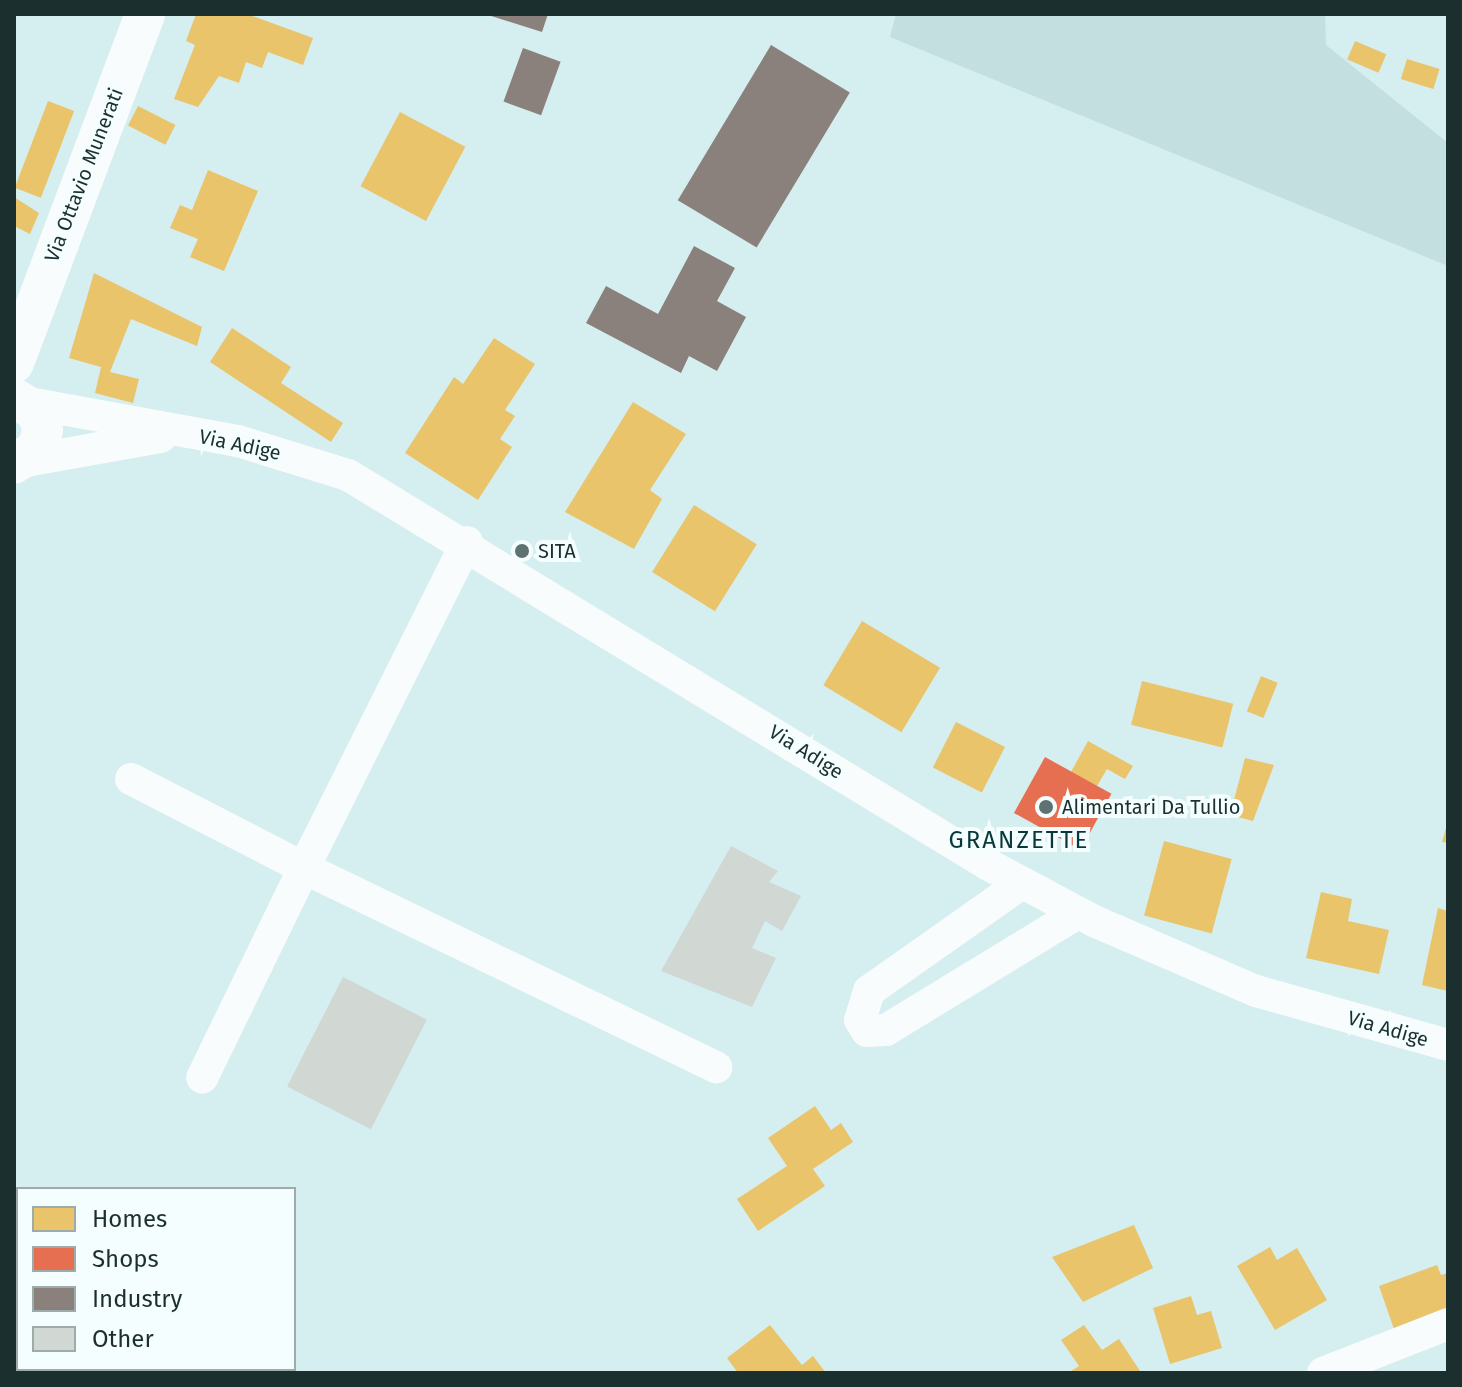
<!DOCTYPE html>
<style>
body{margin:0}
#map{position:relative;width:1462px;height:1387px;overflow:hidden;background:#d5eef0;font-family:"Fira Sans",sans-serif}
div>[style]{position:absolute}
.green>*{inset:0;background:#c3dfe0}
.homes>*{inset:0;background:#e9c46a;transform-origin:0 0}
.shops>*{inset:0;background:#e76f51;transform-origin:0 0}
.industry>*{inset:0;background:#8a817c;transform-origin:0 0}
.building>*{inset:0;background:#d1d7d3;transform-origin:0 0}
.minor>*{height:32px;margin:-16px;padding:0 16px;transform-origin:16px;border-radius:16px;background:#f9fcfd}
.tertiary>*{height:40px;margin:-20px;padding:0 20px;transform-origin:20px;border-radius:20px;background:#f9fcfd}
.dots>*{width:22px;height:22px;translate:-50% -50%;box-sizing:border-box;border:4px solid #f5fefe;border-radius:50%}
span{translate:-50% -50%;white-space:nowrap;text-align:center;line-height:1.15;-webkit-text-stroke:8px #f5fefe;paint-order:stroke}
.street-label{font-size:20px;color:#1c2f2f}
.poi-label{font-size:20px;color:#1c2f2f}
.left{translate:0 -50%;text-align:left}
.quarter-label{font-size:24px;color:#08383a;letter-spacing:2px}
.frame{position:absolute;inset:0;border:16px solid #1c2f2f;pointer-events:none}
.legend{position:absolute;left:16px;top:1187px;width:280px;height:184px;box-sizing:border-box;background:#f5fefe;border:2px solid #9eabab;margin:0;padding:10px 14px;list-style:none;font-size:24px;color:#1c2f2f}
.legend li{display:flex;align-items:center;gap:16px;height:40px}
.legend b{width:40px;border:2px solid #9eabab}
</style>
<div id="map">
<div class="green">
<div style="clip-path:polygon(896px 14px,1325px 14px,1326px 45px,1448px 143px,1448px 266px,890px 37px)"></div>
</div>
<div class="homes">
<div style="clip-path:polygon(196px 14px,247px 14px,313px 38px,303px 65px,268px 52px,262px 68px,246px 62px,239px 83px,219px 76px,198px 107px,174px 99px,195px 45px,186px 41px)"></div>
<div style="left:1355px;top:41px;width:34px;height:20px;rotate:23deg"></div>
<div style="left:1407px;top:59px;width:34px;height:21px;rotate:17deg"></div>
<div style="left:48px;top:101px;width:28px;height:93px;rotate:21deg"></div>
<div style="left:138px;top:106px;width:42px;height:22px;rotate:27deg"></div>
<div style="left:400px;top:112px;width:74px;height:84px;rotate:28deg"></div>
<div style="clip-path:polygon(208px 170px,258px 191px,224px 271px,190px 257px,198px 239px,170px 228px,180px 205px,192px 210px)"></div>
<div style="clip-path:polygon(14px 197px,39px 213px,30px 234px,14px 226px)"></div>
<div style="clip-path:polygon(94px 273px,202px 327px,197px 346px,131px 319px,110px 372px,139px 379px,133px 403px,95px 393px,101px 367px,69px 358px)"></div>
<div style="clip-path:polygon(232px 328px,291px 367px,281px 383px,343px 423px,331px 442px,210px 362px)"></div>
<div style="clip-path:polygon(494px 338px,535px 364px,505px 410px,515px 416px,500px 439px,512px 447px,478px 500px,405px 453px,454px 377px,463px 384px)"></div>
<div style="clip-path:polygon(633px 402px,686px 434px,650px 490px,662px 499px,634px 549px,565px 512px)"></div>
<div style="left:694px;top:505px;width:74px;height:79px;rotate:32deg"></div>
<div style="left:862px;top:621px;width:91px;height:75px;rotate:31deg"></div>
<div style="left:1261px;top:676px;width:18px;height:38px;rotate:22deg"></div>
<div style="left:1142px;top:681px;width:94px;height:45px;rotate:14deg"></div>
<div style="left:956px;top:722px;width:55px;height:51px;rotate:27deg"></div>
<div style="clip-path:polygon(1088px 741px,1133px 766px,1125px 779px,1107px 769px,1097px 786px,1071px 772px)"></div>
<div style="clip-path:polygon(1245px 758px,1274px 765px,1253px 821px,1230px 815px)"></div>
<div style="clip-path:polygon(1448px 821px,1448px 843px,1442px 842px)"></div>
<div style="left:1164px;top:841px;width:70px;height:77px;rotate:15deg"></div>
<div style="clip-path:polygon(1321px 892px,1352px 899px,1348px 921px,1389px 930px,1379px 974px,1306px 958px)"></div>
<div style="clip-path:polygon(1438px 908px,1448px 911px,1448px 991px,1422px 985px)"></div>
<div style="clip-path:polygon(815px 1106px,831px 1130px,841px 1123px,853px 1142px,813px 1169px,825px 1186px,758px 1231px,737px 1199px,787px 1166px,768px 1138px)"></div>
<div style="clip-path:polygon(1134px 1225px,1153px 1268px,1083px 1302px,1052px 1257px)"></div>
<div style="clip-path:polygon(1270px 1247px,1277px 1260px,1297px 1248px,1327px 1300px,1275px 1330px,1237px 1266px)"></div>
<div style="clip-path:polygon(1437px 1265px,1441px 1275px,1448px 1273px,1448px 1309px,1394px 1329px,1379px 1286px)"></div>
<div style="clip-path:polygon(1191px 1296px,1197px 1315px,1211px 1311px,1222px 1348px,1170px 1364px,1153px 1308px)"></div>
<div style="clip-path:polygon(770px 1325px,802px 1365px,813px 1356px,826px 1373px,738px 1373px,727px 1358px)"></div>
<div style="clip-path:polygon(1084px 1325px,1102px 1350px,1119px 1339px,1140px 1371px,1068px 1373px,1079px 1366px,1061px 1340px)"></div>
</div>
<div class="shops">
<div style="left:1045px;top:757px;width:76px;height:64px;rotate:29deg"></div>
</div>
<div class="industry">
<div style="clip-path:polygon(485px 14px,548px 14px,542px 32px)"></div>
<div style="left:771px;top:45px;width:92px;height:181px;rotate:31deg"></div>
<div style="left:523px;top:48px;width:40px;height:57px;rotate:20deg"></div>
<div style="clip-path:polygon(694px 246px,735px 268px,717px 301px,746px 317px,717px 371px,689px 356px,681px 373px,586px 323px,606px 286px,658px 314px)"></div>
</div>
<div class="building">
<div style="clip-path:polygon(731px 846px,778px 871px,769px 882px,801px 896px,782px 931px,765px 921px,752px 948px,776px 958px,752px 1007px,661px 971px)"></div>
<div style="left:343px;top:977px;width:94px;height:123px;rotate:27deg"></div>
</div>
<div class="minor">
<div style="left:29px;top:403px;width:212px;rotate:10.3deg"></div>
<div style="left:238px;top:441px;width:115px;rotate:17.2deg"></div>
<div style="left:348px;top:475px;width:748px;rotate:31.33deg"></div>
<div style="left:987px;top:864px;width:121px;rotate:28deg"></div>
<div style="left:1094px;top:921px;width:176px;rotate:23.4deg"></div>
<div style="left:1256px;top:991px;width:199px;rotate:15.7deg"></div>
<div style="left:20px;top:462px;width:143px;rotate:-10.1deg"></div>
<div style="left:467px;top:542px;width:364px;rotate:116.6deg"></div>
<div style="left:304px;top:868px;width:458px;rotate:25.8deg"></div>
<div style="left:131px;top:779px;width:195px;rotate:27.2deg"></div>
<div style="left:304px;top:868px;width:233px;rotate:115.9deg"></div>
<div style="left:1022px;top:883px;width:187px;rotate:144.8deg"></div>
<div style="left:869px;top:991px;width:30px;rotate:107deg"></div>
<div style="left:860px;top:1020px;width:13px;rotate:58deg"></div>
<div style="left:867px;top:1031px;width:19px;rotate:-3deg"></div>
<div style="left:886px;top:1030px;width:225px;rotate:-31.4deg"></div>
<div style="left:1323px;top:1373px;width:134px;rotate:-21.4deg"></div>
</div>
<div class="tertiary">
<div style="left:14px;top:363px;width:373px;rotate:-69.4deg"></div>
<div style="left:14px;top:398px;width:26px;rotate:31deg"></div>
<div style="left:36px;top:411px;width:20px;rotate:70deg"></div>
<div style="left:43px;top:430px;width:21px;rotate:109deg"></div>
<div style="left:36px;top:450px;width:26px;rotate:148deg"></div>
</div>
<div class="dots">
<div style="left:522px;top:551px;background:#5d7273"></div>
<div style="left:1046px;top:807px;background:#5d7273"></div>
</div>
<div class="street-label">
<span style="left:84px;top:175px;rotate:-69deg">Via Ottavio Munerati</span>
<span style="left:240px;top:445px;rotate:12deg">Via Adige</span>
<span style="left:806px;top:752px;rotate:32deg">Via Adige</span>
<span style="left:1388px;top:1029px;rotate:16deg">Via Adige</span>
</div>
<div class="poi-label">
<span class="left" style="left:538px;top:551px">SITA</span>
<span class="left" style="left:1062px;top:807px">Alimentari Da Tullio</span>
</div>
<div class="quarter-label">
<span style="left:1019px;top:841px">GRANZETTE</span>
</div>
<div class="frame"></div>
<ul class="legend">
<li><b style="height:22px;background:#e9c46a"></b>Homes</li>
<li><b style="height:22px;background:#e76f51"></b>Shops</li>
<li><b style="height:22px;background:#8a817c"></b>Industry</li>
<li><b style="height:22px;background:#d1d7d3"></b>Other</li>
</ul>
</div>
